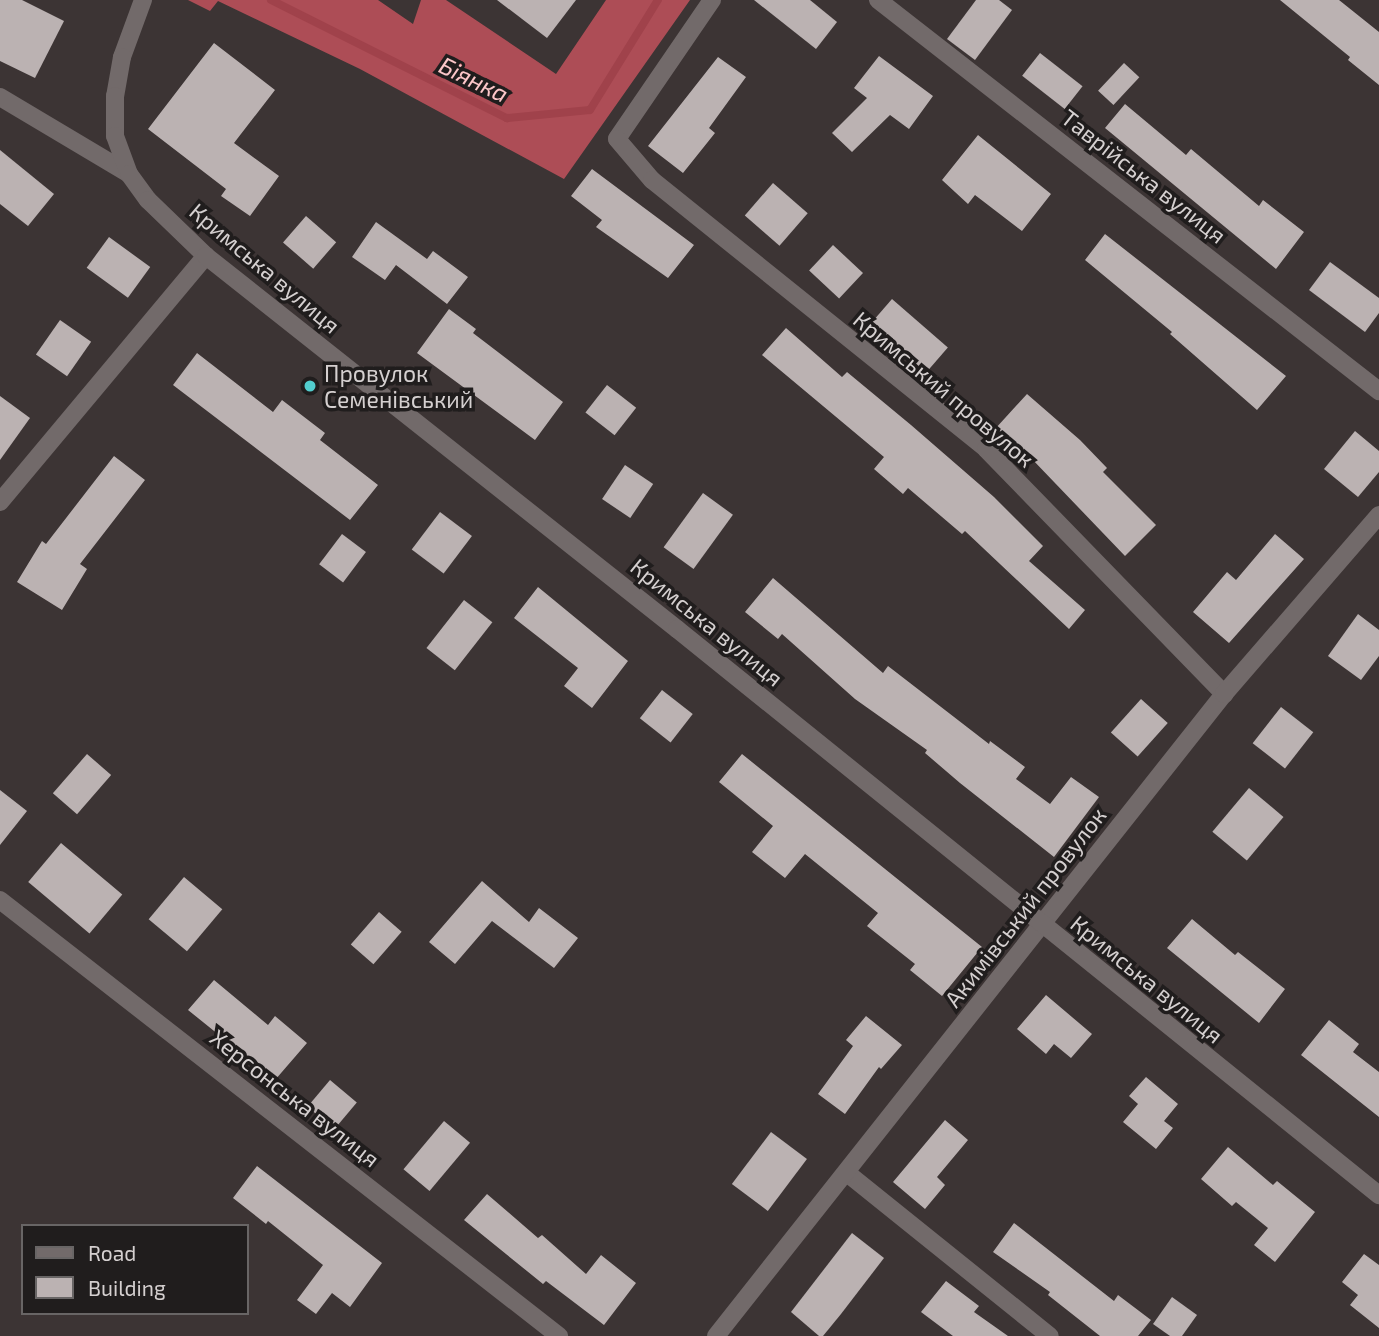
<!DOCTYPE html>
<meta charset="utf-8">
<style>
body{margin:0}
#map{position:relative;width:1379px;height:1336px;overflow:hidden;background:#3c3434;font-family:"Exo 2",sans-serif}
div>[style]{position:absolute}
.forest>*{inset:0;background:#ad4d56}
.stream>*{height:8px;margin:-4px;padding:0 4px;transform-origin:4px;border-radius:4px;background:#a0424b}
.building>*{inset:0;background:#bbb2b2;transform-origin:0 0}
.minor>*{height:18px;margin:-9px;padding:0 9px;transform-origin:9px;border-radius:9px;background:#726a6a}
.tertiary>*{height:18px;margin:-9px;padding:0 9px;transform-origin:9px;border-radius:9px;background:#726a6a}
.dots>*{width:19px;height:19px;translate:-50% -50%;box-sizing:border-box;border:4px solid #201d1d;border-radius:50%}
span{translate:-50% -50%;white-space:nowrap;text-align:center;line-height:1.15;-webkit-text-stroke:7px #201d1d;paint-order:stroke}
.street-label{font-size:23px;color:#d5d0d0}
.poi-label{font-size:23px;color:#d5d0d0}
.left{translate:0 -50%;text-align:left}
.water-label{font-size:24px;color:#fdc7c9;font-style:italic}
.legend{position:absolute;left:21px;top:1224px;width:228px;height:91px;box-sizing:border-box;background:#201d1d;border:2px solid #686565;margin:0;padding:9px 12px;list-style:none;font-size:21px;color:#d5d0d0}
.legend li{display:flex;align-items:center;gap:14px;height:35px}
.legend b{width:35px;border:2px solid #686565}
</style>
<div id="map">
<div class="forest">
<div style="clip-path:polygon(188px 0,378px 0,413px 24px,421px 0,446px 0,556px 74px,606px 0,690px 0,564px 179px,360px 69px,218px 1px,210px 11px)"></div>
</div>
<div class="stream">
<div style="left:271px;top:0;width:264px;rotate:26.6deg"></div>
<div style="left:507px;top:118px;width:83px;rotate:-5.5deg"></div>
<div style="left:590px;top:110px;width:129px;rotate:-58.3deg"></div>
</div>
<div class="building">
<div style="clip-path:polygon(0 0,22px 0,64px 21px,35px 78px,0 61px)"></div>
<div style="clip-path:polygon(497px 0,576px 0,547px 38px)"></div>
<div style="clip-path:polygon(754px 0,810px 0,837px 22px,816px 49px)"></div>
<div style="clip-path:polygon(976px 0,999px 0,1012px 10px,975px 60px,947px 39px)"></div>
<div style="clip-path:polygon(1280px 0,1339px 0,1379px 32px,1379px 85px,1348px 60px,1350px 57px)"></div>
<div style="clip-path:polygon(214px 43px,275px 90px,234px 143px,279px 176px,250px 216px,221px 196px,226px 189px,148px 129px)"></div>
<div style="left:1040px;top:53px;width:54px;height:29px;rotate:38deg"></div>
<div style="clip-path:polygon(879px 56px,933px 96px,909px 129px,890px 115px,852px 152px,832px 133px,867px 98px,854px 88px)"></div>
<div style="clip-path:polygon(718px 57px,746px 77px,709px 128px,715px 133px,683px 173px,648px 146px)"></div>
<div style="left:1124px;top:63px;width:21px;height:38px;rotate:43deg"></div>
<div style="clip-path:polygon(1125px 104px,1186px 155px,1191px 149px,1259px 206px,1263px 200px,1304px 232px,1276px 269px,1105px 128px)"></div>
<div style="clip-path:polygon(978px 135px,1051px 194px,1022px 231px,975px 195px,968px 204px,942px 180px)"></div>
<div style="clip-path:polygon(0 150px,54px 194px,28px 226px,0 204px)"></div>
<div style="clip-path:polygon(592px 169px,694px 245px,668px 278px,596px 227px,602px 220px,571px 196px)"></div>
<div style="left:773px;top:183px;width:46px;height:43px;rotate:41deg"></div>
<div style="left:306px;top:216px;width:40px;height:35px;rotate:41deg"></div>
<div style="clip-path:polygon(376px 222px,427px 259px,433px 251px,468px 277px,447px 304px,396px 265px,385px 280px,352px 257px)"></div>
<div style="clip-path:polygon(1105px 234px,1286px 376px,1257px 410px,1170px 334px,1172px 332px,1085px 260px)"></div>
<div style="left:109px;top:237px;width:51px;height:38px;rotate:36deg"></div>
<div style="left:833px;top:245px;width:41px;height:35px;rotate:43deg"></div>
<div style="clip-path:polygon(1330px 262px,1379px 298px,1379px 313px,1365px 332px,1309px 290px)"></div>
<div style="left:892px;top:299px;width:74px;height:33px;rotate:41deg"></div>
<div style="clip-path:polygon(449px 309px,476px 329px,473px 333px,563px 402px,535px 440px,417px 353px)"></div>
<div style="left:60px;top:320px;width:38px;height:42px;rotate:35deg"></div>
<div style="clip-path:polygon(786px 328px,842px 377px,847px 372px,911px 425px,994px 497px,1043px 546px,1029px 561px,1085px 610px,1069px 629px,965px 531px,962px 534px,908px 488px,903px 494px,874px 469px,884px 457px,762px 355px)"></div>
<div style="clip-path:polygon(197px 353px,273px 412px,282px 400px,325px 433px,320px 440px,378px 485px,350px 520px,173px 385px)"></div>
<div style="left:607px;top:385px;width:37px;height:35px;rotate:38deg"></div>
<div style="clip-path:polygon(1027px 394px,1080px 440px,1107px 468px,1103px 472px,1156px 525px,1125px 556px,1031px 458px,1029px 460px,995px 429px)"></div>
<div style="clip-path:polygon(0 396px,30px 418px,0 460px)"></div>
<div style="clip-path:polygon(1355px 431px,1379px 451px,1379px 472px,1358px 497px,1324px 469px)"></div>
<div style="clip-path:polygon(114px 456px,145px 480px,80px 564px,87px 569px,62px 610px,17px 582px,42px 541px,46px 544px)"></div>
<div style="left:625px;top:465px;width:34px;height:41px;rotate:34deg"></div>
<div style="left:703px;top:493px;width:37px;height:67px;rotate:36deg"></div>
<div style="left:440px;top:512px;width:40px;height:47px;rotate:37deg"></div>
<div style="left:342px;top:534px;width:30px;height:38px;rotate:37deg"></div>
<div style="clip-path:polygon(1275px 534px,1304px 559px,1229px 643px,1193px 612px,1227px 572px,1236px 580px)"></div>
<div style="clip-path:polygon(773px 578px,883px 673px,888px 666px,989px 744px,990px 741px,1025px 767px,1016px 779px,1050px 804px,1071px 777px,1099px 797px,1054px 857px,960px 783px,925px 753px,927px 750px,855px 699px,782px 634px,778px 639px,745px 612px)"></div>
<div style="clip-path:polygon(538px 587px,628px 661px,592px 708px,564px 686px,578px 668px,514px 618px)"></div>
<div style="left:464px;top:600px;width:36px;height:61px;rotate:38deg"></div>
<div style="clip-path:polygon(1358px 614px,1379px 630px,1379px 656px,1361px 680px,1328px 656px)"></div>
<div style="left:662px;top:690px;width:39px;height:36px;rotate:38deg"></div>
<div style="left:1141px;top:699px;width:36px;height:45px;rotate:42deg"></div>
<div style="left:1281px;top:707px;width:41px;height:46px;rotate:38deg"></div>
<div style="left:87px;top:754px;width:32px;height:52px;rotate:41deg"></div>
<div style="clip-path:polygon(742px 754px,982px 947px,942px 996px,910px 970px,915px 964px,867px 926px,878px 913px,805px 854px,785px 878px,752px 852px,773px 826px,719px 782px)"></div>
<div style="left:1249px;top:788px;width:45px;height:57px;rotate:40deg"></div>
<div style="clip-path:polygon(0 790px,27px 811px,0 845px)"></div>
<div style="left:61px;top:843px;width:80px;height:51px;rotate:40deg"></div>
<div style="left:184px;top:877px;width:50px;height:55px;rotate:40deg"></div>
<div style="clip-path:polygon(482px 881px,529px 922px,539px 908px,578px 938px,554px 968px,492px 921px,455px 964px,429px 942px)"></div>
<div style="left:379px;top:912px;width:30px;height:43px;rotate:41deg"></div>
<div style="clip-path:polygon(1192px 919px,1235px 955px,1238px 952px,1285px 989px,1259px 1023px,1167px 948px)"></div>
<div style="clip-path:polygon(214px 980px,268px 1025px,275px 1016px,307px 1043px,275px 1080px,188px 1010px)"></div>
<div style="clip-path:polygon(1046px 995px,1092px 1034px,1071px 1058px,1054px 1044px,1046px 1054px,1017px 1029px)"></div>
<div style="clip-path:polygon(866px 1016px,902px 1045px,881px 1069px,879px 1067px,845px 1114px,818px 1094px,853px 1046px,846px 1040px)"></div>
<div style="clip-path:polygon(1329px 1020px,1359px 1044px,1353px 1052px,1379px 1072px,1379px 1117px,1301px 1055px)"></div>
<div style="clip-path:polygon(1146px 1077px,1178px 1104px,1164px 1121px,1173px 1128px,1156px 1149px,1123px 1122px,1138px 1104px,1129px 1096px)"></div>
<div style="left:330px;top:1080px;width:35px;height:35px;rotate:40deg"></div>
<div style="clip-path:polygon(945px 1120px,968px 1140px,937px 1177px,945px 1185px,925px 1209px,893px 1182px)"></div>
<div style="left:444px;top:1121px;width:34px;height:63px;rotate:40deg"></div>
<div style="left:771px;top:1132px;width:45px;height:65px;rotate:37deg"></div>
<div style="clip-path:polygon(1228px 1147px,1273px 1185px,1277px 1181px,1315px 1212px,1275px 1262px,1254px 1245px,1268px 1228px,1236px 1202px,1232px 1206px,1201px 1179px)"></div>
<div style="clip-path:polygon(257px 1166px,382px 1263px,350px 1307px,332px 1293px,316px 1314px,297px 1300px,323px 1265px,268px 1221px,266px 1224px,233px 1198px)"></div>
<div style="clip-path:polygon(487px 1194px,538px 1238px,542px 1235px,586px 1274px,601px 1255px,636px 1283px,604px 1325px,546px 1281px,543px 1284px,464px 1220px)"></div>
<div style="clip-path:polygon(1014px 1223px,1114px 1301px,1118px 1295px,1151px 1320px,1138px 1336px,1100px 1336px,1048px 1295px,1050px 1292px,993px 1252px)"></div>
<div style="clip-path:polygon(852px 1233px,884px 1258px,841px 1314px,823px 1336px,819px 1336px,791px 1312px)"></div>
<div style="clip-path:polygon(1364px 1254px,1379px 1265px,1379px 1328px,1350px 1305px,1358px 1295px,1342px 1282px)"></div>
<div style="clip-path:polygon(946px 1281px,979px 1306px,974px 1312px,1008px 1336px,953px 1336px,921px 1312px)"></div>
<div style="clip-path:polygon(1172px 1297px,1197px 1315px,1182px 1336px,1170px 1336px,1153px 1324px)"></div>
</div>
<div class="minor">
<div style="left:712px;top:0;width:168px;rotate:124.4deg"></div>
<div style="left:617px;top:139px;width:54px;rotate:49.5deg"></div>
<div style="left:652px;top:180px;width:429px;rotate:38.8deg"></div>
<div style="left:986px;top:449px;width:342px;rotate:45.8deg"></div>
<div style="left:878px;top:0;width:636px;rotate:37.97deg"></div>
<div style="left:0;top:97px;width:150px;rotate:30.8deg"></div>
<div style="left:0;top:502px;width:321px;rotate:-50.1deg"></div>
<div style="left:0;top:900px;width:709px;rotate:37.95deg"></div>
<div style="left:847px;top:1173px;width:260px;rotate:38.8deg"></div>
<div style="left:716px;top:1336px;width:819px;rotate:-51.65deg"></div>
<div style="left:1224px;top:694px;width:237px;rotate:-49.1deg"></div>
</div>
<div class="tertiary">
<div style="left:143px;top:0;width:61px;rotate:110.2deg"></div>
<div style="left:122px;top:57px;width:40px;rotate:100deg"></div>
<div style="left:115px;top:96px;width:40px;rotate:90deg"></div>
<div style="left:115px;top:136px;width:40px;rotate:69.8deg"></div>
<div style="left:129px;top:174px;width:32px;rotate:54deg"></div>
<div style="left:148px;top:200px;width:81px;rotate:44deg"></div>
<div style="left:206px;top:256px;width:601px;rotate:38.38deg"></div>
<div style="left:677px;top:629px;width:902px;rotate:38.88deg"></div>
</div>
<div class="dots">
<div style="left:310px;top:386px;background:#52cdce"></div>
</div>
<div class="street-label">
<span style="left:1144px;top:176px;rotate:38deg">Таврійська вулиця</span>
<span style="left:265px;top:268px;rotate:40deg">Кримська вулиця</span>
<span style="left:944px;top:389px;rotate:40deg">Кримський провулок</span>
<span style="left:707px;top:622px;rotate:39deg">Кримська вулиця</span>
<span style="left:1025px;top:907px;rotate:-52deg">Акимівський провулок</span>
<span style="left:1147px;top:979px;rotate:39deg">Кримська вулиця</span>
<span style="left:295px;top:1098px;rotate:38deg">Херсонська вулиця</span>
</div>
<div class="poi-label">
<span class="left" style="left:324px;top:386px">Провулок<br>Семенівський</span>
</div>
<div class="water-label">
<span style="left:474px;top:79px;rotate:26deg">Біянка</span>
</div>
<ul class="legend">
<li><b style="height:9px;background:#726a6a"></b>Road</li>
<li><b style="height:19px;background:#bbb2b2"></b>Building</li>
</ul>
</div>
